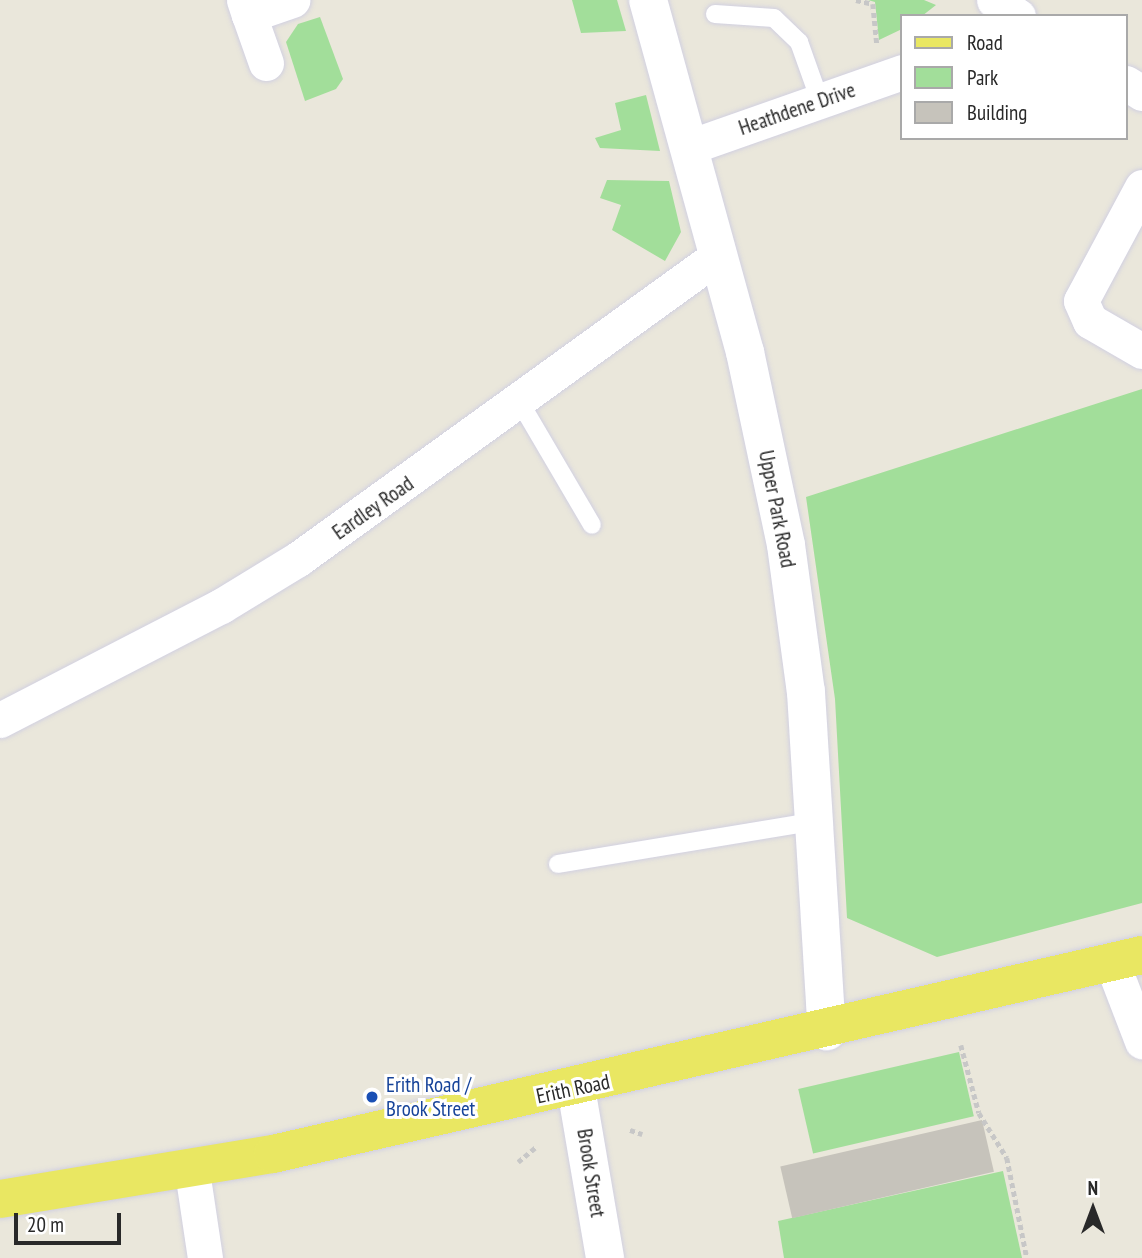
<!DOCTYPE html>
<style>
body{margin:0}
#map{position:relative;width:1142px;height:1258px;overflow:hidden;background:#eae7db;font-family:"PT Sans Narrow",sans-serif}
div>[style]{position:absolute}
.green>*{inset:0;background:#a2de9a;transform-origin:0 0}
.building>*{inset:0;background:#c6c3bb;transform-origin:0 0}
.path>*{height:4.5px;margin-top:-2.25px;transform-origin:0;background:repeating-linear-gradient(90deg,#c7c7c7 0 5px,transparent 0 8.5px)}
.roads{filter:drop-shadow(0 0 2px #d1d0e1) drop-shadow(0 0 2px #d1d0e1)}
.service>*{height:18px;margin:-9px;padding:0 9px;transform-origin:9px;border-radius:9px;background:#fff}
.minor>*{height:35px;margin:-17.5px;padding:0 17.5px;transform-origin:17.5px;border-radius:17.5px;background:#fff}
.tertiary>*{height:38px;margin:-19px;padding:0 19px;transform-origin:19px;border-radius:19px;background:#fff}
.primary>*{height:38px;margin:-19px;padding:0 19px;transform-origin:19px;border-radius:19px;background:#e9e762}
.dots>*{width:19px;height:19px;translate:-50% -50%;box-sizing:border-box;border:4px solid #fff;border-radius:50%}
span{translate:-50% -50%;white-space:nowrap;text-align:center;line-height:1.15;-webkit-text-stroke:6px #fff;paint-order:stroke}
.street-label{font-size:21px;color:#292929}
.transit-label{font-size:21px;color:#164399}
.left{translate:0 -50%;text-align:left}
.legend{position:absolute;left:900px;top:14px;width:228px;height:126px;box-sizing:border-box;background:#fff;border:2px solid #a9a9a9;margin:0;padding:9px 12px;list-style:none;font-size:21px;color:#292929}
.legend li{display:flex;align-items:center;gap:14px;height:35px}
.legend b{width:35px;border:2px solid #a9a9a9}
.north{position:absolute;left:1058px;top:1174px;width:70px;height:70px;-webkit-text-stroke:5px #fff;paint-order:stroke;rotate:0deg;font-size:19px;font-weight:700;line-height:28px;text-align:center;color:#292929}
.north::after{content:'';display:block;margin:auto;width:24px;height:32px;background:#292929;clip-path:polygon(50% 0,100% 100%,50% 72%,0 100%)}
.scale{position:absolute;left:14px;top:1213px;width:107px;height:32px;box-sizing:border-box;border:4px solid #292929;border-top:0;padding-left:9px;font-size:21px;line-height:24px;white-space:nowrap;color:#292929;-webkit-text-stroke:5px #fff;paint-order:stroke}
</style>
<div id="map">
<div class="green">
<div style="clip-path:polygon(572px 0,617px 0,626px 31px,581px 33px)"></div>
<div style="clip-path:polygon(868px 0,924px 0,936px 5px,922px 16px,902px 16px,902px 29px,879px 40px,875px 2px)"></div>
<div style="clip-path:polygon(320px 17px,343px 79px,336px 89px,305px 101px,286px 42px,298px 24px)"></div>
<div style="clip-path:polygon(646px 95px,660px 151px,600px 148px,595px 138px,621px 130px,615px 103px)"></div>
<div style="clip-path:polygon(607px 180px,669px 181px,681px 232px,665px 261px,612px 230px,621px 205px,600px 198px)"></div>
<div style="clip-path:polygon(1142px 389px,1142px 903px,937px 957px,847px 918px,835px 699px,806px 497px)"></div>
<div style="left:959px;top:1052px;width:66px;height:165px;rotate:77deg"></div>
<div style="clip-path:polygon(1003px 1171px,1022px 1258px,784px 1258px,778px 1221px)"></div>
</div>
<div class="building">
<div style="left:982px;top:1120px;width:53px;height:207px;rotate:77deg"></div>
</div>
<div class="path">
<div style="left:856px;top:0;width:17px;rotate:13deg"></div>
<div style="left:873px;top:4px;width:41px;rotate:84.4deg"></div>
<div style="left:961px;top:1045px;width:70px;rotate:75.2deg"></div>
<div style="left:979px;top:1113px;width:53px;rotate:58.1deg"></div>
<div style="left:1007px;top:1158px;width:102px;rotate:78.7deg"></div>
<div style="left:630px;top:1130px;width:13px;rotate:18deg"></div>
<div style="left:518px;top:1162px;width:25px;rotate:-40deg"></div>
</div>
<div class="roads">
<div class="service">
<div style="left:715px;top:14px;width:59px;rotate:3.9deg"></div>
<div style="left:774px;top:18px;width:35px;rotate:44deg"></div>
<div style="left:799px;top:42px;width:63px;rotate:70.4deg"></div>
<div style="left:521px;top:404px;width:140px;rotate:59.6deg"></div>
<div style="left:558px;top:864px;width:256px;rotate:-9.4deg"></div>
</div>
<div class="minor">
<div style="left:244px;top:0;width:16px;rotate:72deg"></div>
<div style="left:249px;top:15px;width:46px;rotate:-19.2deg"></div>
<div style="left:994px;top:0;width:29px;rotate:34deg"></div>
<div style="left:249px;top:15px;width:51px;rotate:70.5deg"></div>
<div style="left:1126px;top:83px;width:19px;rotate:32deg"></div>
<div style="left:692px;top:146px;width:223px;rotate:-19.4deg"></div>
<div style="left:1142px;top:187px;width:129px;rotate:118.2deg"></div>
<div style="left:1081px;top:301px;width:22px;rotate:66deg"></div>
<div style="left:1090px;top:321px;width:60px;rotate:30deg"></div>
<div style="left:0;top:720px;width:249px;rotate:-27.3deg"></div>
<div style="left:221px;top:606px;width:90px;rotate:-31.4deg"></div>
<div style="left:298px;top:559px;width:519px;rotate:-35.83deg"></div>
<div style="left:1112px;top:963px;width:84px;rotate:69deg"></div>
<div style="left:192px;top:1171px;width:88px;rotate:81.5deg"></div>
</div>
<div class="tertiary">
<div style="left:648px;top:0;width:365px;rotate:74.6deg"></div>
<div style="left:745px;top:352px;width:197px;rotate:78deg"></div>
<div style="left:786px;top:545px;width:148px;rotate:82.3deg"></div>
<div style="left:806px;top:692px;width:340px;rotate:86.5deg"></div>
<div style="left:576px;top:1088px;width:172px;rotate:80.3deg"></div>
</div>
<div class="primary">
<div style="left:0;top:1199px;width:277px;rotate:-9.4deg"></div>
<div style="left:273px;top:1154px;width:891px;rotate:-12.9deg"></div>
</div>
</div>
<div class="dots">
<div style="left:372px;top:1097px;background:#1a4fb4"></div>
</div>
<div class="street-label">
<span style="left:797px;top:109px;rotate:-19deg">Heathdene Drive</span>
<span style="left:373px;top:508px;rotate:-35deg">Eardley Road</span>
<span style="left:777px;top:509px;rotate:79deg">Upper Park Road</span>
<span style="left:573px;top:1089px;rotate:-12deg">Erith Road</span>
<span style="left:591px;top:1173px;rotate:81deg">Brook Street</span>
</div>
<div class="transit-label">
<span class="left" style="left:386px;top:1097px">Erith Road /<br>Brook Street</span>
</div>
<ul class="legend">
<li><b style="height:9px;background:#e9e762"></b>Road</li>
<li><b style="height:19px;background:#a2de9a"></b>Park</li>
<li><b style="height:19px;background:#c6c3bb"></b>Building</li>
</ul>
<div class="north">N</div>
<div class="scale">20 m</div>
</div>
